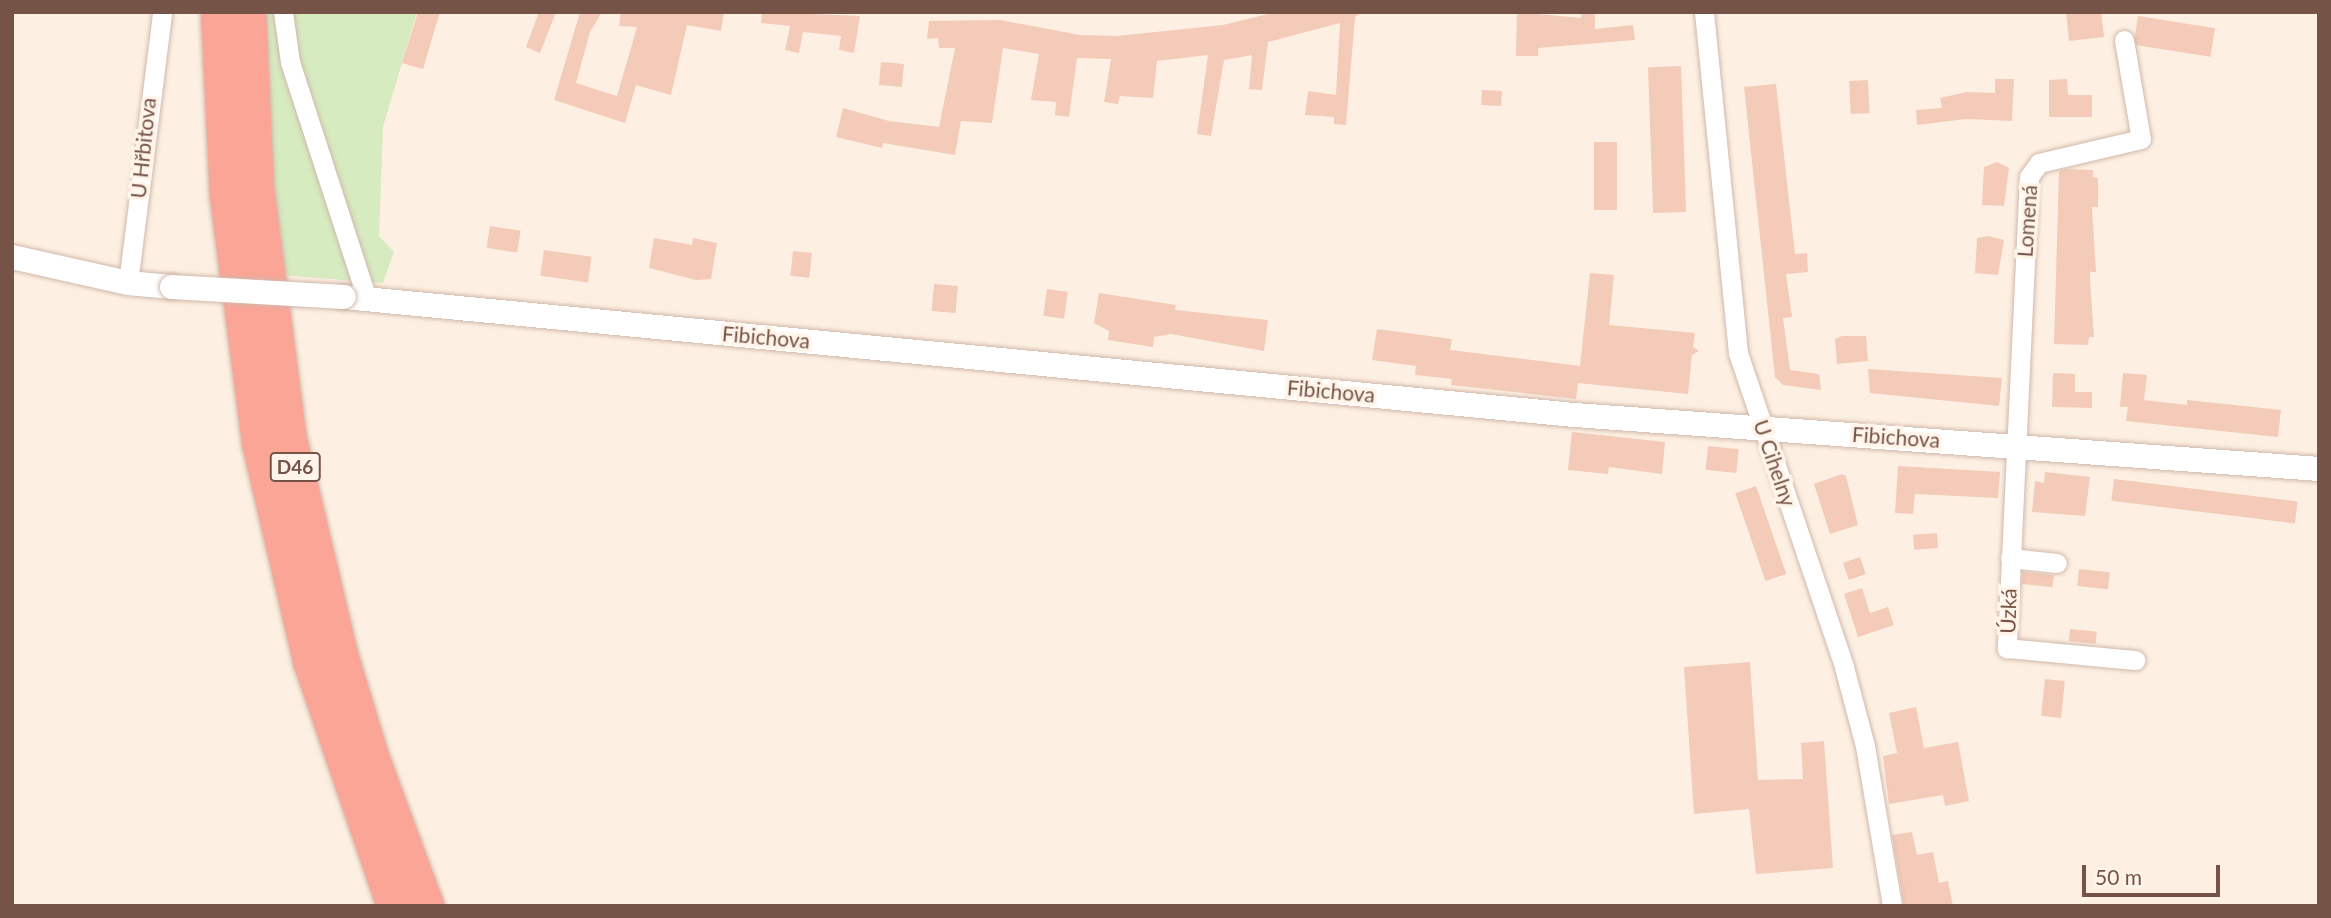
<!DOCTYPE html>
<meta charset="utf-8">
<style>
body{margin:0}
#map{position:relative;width:2331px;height:918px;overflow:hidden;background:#fdf0e2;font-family:Lato,sans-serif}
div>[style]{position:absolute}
.green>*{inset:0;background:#d6ebc0}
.building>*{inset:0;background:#f4cab8;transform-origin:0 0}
.roads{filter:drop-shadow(0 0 2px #d1b8ab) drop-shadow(0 0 2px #d1b8ab)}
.minor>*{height:19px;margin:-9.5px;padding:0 9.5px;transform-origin:9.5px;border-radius:9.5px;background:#fff}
.tertiary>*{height:24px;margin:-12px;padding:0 12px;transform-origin:12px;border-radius:12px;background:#fff}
.motorway>*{height:35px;margin:-17.5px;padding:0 17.5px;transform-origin:17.5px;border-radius:17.5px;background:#faa596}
.bridges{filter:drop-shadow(0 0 2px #d1b8ab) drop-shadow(0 0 2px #d1b8ab)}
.tertiary-bridge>*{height:24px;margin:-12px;padding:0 12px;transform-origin:12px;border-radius:12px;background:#fff}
span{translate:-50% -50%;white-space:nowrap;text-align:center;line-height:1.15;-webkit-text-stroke:7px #fff4e9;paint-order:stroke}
.shield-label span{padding:2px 5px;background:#fff4e9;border:2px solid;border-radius:5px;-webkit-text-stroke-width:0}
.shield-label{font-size:19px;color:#765347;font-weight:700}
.street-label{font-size:21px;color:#765347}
.frame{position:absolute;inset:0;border:14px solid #765347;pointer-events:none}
.scale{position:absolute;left:2082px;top:865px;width:138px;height:32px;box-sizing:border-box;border:4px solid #765347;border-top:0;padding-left:9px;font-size:21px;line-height:24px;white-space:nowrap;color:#765347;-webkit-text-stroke:5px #fff4e9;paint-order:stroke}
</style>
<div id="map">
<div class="green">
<div style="clip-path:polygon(264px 12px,417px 12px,383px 127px,379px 236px,394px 252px,383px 283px,279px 275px,265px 113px)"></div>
</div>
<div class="building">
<div style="clip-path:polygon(418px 12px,440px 12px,423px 69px,402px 63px)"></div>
<div style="clip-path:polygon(539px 12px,556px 12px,540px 53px,526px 47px)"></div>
<div style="clip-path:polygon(580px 12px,602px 12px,590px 32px,576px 83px,617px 96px,637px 27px,619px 26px,621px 12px,724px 12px,721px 31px,687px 25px,671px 95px,636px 85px,625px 123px,554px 100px)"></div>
<div style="clip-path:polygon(762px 12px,860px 16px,854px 53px,839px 50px,841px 36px,803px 32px,799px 53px,785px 50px,790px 26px,761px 23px)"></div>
<div style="clip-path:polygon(1276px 12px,1362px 12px,1355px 17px,1346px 125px,1334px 124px,1334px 117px,1305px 115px,1308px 91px,1336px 95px,1340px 23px,1268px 42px,1262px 90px,1249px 89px,1252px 55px,1224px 60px,1211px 136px,1197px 134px,1208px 55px,1157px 61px,1153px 98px,1120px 96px,1118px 104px,1104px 102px,1111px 59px,1077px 58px,1069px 117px,1055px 115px,1056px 102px,1031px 100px,1039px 54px,1003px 48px,992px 123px,961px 121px,955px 155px,883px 143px,882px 148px,836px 137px,843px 108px,889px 121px,939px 127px,955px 48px,939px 48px,938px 38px,927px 39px,929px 21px,1000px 20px,1080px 35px,1117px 36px,1223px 25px)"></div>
<div style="clip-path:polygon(1517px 12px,1581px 18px,1581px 12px,1595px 12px,1595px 29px,1633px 25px,1635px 40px,1538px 48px,1538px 56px,1516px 56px)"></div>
<div style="clip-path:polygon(2066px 12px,2101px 12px,2104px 37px,2069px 41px)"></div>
<div style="left:2138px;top:16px;width:78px;height:29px;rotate:9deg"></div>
<div style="left:881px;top:62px;width:23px;height:23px;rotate:5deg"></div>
<div style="left:1681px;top:66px;width:146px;height:33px;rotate:88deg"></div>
<div style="clip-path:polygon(1995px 79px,2014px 79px,2012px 121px,1966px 119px,1917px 125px,1916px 110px,1942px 108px,1940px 98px,1967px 92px,1995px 93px)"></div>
<div style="clip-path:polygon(2067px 79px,2068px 95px,2092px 95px,2092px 117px,2049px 117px,2049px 80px)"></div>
<div style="left:1868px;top:80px;width:33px;height:19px;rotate:87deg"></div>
<div style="clip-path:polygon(1776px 84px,1795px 254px,1807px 253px,1808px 272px,1786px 274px,1792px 317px,1783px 318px,1790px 370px,1819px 374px,1821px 390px,1783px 385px,1775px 377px,1744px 87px)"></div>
<div style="left:1482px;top:90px;width:20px;height:15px;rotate:3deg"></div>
<div style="left:1594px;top:142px;width:23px;height:68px"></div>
<div style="clip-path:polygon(1997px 162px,2009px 168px,2004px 206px,1982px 205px,1984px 167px)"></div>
<div style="clip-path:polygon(2067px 169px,2093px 170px,2093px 177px,2098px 178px,2098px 207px,2092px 207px,2096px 272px,2090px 272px,2090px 280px,2094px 337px,2089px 337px,2088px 345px,2054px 344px,2059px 171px)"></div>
<div style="left:490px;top:226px;width:31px;height:22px;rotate:9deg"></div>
<div style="clip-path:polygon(1988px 236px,2004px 240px,1998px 275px,1975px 273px,1977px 238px)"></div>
<div style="clip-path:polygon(654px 238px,692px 245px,693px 238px,717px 243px,711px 279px,696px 280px,649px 268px)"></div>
<div style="left:544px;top:250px;width:48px;height:26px;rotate:8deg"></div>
<div style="left:793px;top:251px;width:19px;height:25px;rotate:6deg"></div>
<div style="clip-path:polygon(1590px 273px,1614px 275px,1609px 325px,1695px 333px,1693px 347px,1699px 351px,1692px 355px,1688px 394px,1578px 383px,1576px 399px,1514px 392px,1451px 385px,1452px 379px,1415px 375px,1416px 366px,1372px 360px,1377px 329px,1452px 339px,1450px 350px,1580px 366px)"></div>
<div style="left:934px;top:284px;width:24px;height:27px;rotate:5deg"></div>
<div style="left:1047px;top:289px;width:21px;height:27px;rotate:8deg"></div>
<div style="clip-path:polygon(1099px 293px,1176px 305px,1175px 310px,1268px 320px,1264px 351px,1171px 334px,1154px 337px,1153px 347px,1108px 340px,1109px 331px,1094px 323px)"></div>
<div style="clip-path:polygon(1842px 336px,1866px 336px,1868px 361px,1837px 364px,1835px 339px)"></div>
<div style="clip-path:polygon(1868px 369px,2002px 378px,1999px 406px,1870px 393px)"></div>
<div style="clip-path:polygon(2053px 373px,2075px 374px,2075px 392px,2092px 392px,2092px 408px,2052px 407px)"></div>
<div style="clip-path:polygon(2123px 373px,2147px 375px,2144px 400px,2187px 405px,2187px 400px,2281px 410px,2278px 437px,2126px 421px,2128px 407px,2120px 407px)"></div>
<div style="clip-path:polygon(1572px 432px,1665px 442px,1662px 474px,1609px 467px,1608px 474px,1568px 470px)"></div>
<div style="left:1708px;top:446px;width:31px;height:24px;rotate:6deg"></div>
<div style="clip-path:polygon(1898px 466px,2000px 472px,1998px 498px,1915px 494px,1913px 514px,1895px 513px)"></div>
<div style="clip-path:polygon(2045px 472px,2090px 477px,2085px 516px,2032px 512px,2035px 481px,2044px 483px)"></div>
<div style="clip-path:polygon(1842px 474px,1846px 476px,1858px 525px,1830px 534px,1814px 484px)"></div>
<div style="left:2114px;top:479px;width:185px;height:22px;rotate:7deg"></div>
<div style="left:1756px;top:486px;width:93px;height:22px;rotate:71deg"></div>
<div style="left:1937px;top:533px;width:15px;height:24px;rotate:86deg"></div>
<div style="left:1860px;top:557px;width:18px;height:18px;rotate:71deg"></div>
<div style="left:2079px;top:569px;width:31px;height:17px;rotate:6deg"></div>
<div style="left:2023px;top:572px;width:31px;height:12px;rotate:6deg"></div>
<div style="clip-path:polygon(1862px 588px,1870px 613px,1888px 607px,1894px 625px,1858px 637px,1844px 594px)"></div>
<div style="left:2070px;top:629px;width:27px;height:12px;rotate:6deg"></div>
<div style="clip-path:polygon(1750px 662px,1758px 780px,1803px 779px,1801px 743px,1824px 741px,1833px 868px,1756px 874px,1749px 809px,1694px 814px,1684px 667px)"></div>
<div style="left:2045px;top:679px;width:20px;height:37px;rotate:6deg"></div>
<div style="clip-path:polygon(1916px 707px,1924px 748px,1958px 742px,1969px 801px,1945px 806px,1943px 795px,1889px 804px,1883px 756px,1897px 753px,1889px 713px)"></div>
<div style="clip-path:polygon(1912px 832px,1917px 855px,1933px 852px,1939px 883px,1948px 881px,1953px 906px,1904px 906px,1892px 835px)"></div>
</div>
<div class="roads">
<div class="minor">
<div style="left:283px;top:12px;width:50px;rotate:82deg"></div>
<div style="left:290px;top:62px;width:249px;rotate:72deg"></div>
<div style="left:1704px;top:12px;width:343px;rotate:84.3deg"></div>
<div style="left:1738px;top:353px;width:331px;rotate:71.3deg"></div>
<div style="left:1844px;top:667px;width:82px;rotate:75.1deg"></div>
<div style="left:1865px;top:746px;width:162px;rotate:80.4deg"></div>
<div style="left:2124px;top:40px;width:100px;rotate:80.3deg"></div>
<div style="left:2141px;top:139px;width:105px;rotate:166.8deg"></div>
<div style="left:2039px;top:163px;width:17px;rotate:126deg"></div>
<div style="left:2029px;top:177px;width:472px;rotate:92.7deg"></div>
<div style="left:2007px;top:648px;width:129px;rotate:5.4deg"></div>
<div style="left:128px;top:283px;width:273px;rotate:-82.8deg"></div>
<div style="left:2010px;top:558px;width:47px;rotate:6.1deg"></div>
</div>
<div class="tertiary">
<div style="left:12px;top:257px;width:119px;rotate:12.6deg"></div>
<div style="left:128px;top:283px;width:44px;rotate:5.2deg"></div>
<div style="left:344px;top:297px;width:1237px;rotate:5.48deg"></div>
<div style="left:1575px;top:415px;width:746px;rotate:4.15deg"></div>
</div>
<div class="motorway">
<div style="left:218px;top:12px;width:183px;rotate:87.2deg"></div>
<div style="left:227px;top:195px;width:249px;rotate:82.6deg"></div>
<div style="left:259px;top:442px;width:227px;rotate:76.8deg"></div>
<div style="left:311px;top:663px;width:257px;rotate:71.1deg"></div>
<div style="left:248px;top:12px;width:175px;rotate:87.4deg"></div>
<div style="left:256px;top:187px;width:250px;rotate:82.6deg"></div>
<div style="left:288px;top:435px;width:226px;rotate:76.7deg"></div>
<div style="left:340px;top:655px;width:107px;rotate:73.1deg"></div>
<div style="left:371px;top:757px;width:159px;rotate:69.7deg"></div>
</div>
</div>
<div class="bridges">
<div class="tertiary-bridge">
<div style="left:172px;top:287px;width:172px;rotate:3.3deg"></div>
</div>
</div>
<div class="shield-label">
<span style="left:295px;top:467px">D46</span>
</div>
<div class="street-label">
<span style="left:143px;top:148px;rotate:-84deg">U Hřbitova</span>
<span style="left:2027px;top:221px;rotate:-86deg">Lomená</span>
<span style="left:766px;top:337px;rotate:5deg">Fibichova</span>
<span style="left:1331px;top:391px;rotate:5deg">Fibichova</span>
<span style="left:1896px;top:437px;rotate:4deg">Fibichova</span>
<span style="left:1775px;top:463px;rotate:71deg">U Cihelny</span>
<span style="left:2008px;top:611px;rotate:-88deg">Úzká</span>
</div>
<div class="frame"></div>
<div class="scale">50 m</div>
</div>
